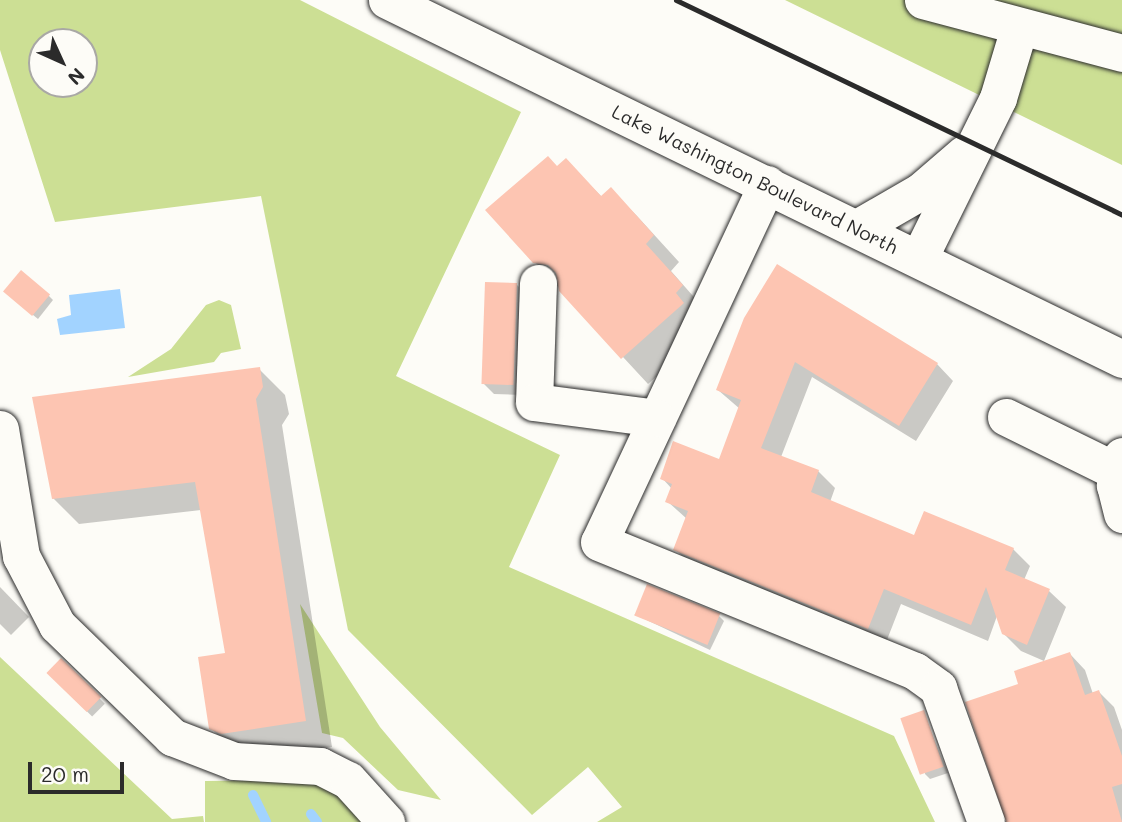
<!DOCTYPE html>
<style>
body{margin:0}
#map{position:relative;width:1122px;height:822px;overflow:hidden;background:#fdfcf7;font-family:Mali,sans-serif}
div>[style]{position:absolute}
.green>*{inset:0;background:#ccdf94}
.water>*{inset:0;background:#a2d3ff}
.shadow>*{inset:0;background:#0003;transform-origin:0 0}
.stream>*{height:10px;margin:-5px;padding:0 5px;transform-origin:5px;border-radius:5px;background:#a2d3ff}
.building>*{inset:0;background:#fdc5b2;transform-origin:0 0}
.roads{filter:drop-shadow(0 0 2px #2b2b2b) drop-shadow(0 0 2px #2b2b2b)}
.minor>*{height:37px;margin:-18.5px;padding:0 18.5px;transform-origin:18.5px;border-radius:18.5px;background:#fdfcf7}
.rail>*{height:5px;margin:-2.5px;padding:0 2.5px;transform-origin:2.5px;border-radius:2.5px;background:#2b2b2b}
span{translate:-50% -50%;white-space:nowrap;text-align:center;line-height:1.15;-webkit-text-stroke:7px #fdfcf7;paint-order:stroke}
.street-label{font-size:19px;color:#2b2b2b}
.north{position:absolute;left:28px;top:28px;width:70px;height:70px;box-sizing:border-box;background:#fdfcf7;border:2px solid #a9a8a5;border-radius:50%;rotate:135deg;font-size:19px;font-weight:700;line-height:28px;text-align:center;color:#2b2b2b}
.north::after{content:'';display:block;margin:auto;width:24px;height:32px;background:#2b2b2b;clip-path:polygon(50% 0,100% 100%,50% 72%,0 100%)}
.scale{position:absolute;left:28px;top:762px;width:96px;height:32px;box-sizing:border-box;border:4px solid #2b2b2b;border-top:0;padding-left:9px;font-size:21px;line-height:24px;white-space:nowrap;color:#2b2b2b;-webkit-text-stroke:5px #fdfcf7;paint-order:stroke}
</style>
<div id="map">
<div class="green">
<div style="clip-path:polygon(evenodd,0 0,300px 0,521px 112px,396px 376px,560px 455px,509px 567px,894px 736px,935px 822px,597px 822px,622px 807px,588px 767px,532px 815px,348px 630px,261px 196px,55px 222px,0 50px,0 0,42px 42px,84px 42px,84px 84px,42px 84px,42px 42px)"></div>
<div style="clip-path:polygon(785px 0,1122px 0,1122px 166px,1122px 165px)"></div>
<div style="clip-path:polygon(219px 300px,231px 305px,241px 349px,221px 353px,214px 362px,128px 377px,171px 349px,206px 305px)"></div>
<div style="clip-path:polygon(300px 604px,380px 727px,441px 800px,398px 790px,343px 738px,322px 733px)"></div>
<div style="clip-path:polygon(0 657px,172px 819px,203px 816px,204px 822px,0 822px)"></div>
<div style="clip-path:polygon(293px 780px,321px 782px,342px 794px,368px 822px,205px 822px,205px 781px)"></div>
</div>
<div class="water">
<div style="clip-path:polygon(120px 289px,125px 328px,60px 335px,57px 319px,71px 315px,69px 295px)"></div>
</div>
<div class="shadow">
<div style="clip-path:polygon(566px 161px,602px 197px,611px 190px,637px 216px,679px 262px,671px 271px,708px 313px,709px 330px,648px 384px,535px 262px,558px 168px)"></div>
<div style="clip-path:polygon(516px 284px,527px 295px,524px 395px,494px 394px,483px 383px)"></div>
<div style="clip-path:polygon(48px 295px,53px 300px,38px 319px,12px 298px)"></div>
<div style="clip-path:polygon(746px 319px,937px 364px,953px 381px,916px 441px,812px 377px,781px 457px,818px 471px,835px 488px,830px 502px,915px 537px,1013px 549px,1030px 566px,1024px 580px,1049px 591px,1066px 607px,1044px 661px,1021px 651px,1003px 633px,997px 616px,988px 641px,901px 604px,885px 645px,692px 566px,675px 549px,687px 519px,667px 501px,672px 489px,662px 478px,720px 462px,740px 409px,718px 390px)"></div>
<div style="clip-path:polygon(259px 369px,285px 395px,289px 414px,282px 425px,332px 747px,249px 759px,237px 755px,211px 728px,227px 654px,201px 510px,79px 524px,53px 498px)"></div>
<div style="clip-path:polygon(0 587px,29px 617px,11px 635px,0 624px)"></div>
<div style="clip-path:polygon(634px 614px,719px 616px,724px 621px,710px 650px)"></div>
<div style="clip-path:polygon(1070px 654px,1085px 670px,1093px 694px,1099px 692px,1114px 707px,1122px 730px,1122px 822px,1007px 822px,1021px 685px)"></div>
<div style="left:61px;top:660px;width:62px;height:18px;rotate:45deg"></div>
<div style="clip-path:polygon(923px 712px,948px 773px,930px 779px,925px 774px)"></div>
</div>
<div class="stream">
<div style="left:253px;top:795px;width:30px;rotate:64deg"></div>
<div style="left:311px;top:814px;width:10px;rotate:53deg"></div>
</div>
<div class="building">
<div style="clip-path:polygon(548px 156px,557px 166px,566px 158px,601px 196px,611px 187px,654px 235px,646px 244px,683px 285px,676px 293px,684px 303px,621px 359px,559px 291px,556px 273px,548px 265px,533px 263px,485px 210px)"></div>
<div style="clip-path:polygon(777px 264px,938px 363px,899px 426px,795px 362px,761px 448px,819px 470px,811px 492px,914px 535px,924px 511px,1014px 548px,1005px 570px,1050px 589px,1027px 645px,1002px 634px,986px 587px,971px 625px,884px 589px,868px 629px,673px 550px,688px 511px,665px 502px,672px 484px,660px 479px,673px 441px,719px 459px,741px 400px,716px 390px,744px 318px)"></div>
<div style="left:21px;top:270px;width:38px;height:28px;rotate:40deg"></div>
<div style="left:485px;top:282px;width:32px;height:102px;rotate:2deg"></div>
<div style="clip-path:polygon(260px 367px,263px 387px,256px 399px,306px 721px,221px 734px,209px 729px,198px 657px,225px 653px,195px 482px,52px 499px,32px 397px)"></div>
<div style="left:647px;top:584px;width:79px;height:34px;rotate:22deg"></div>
<div style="clip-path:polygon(1070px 652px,1085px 695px,1099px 690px,1122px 756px,1122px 784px,1112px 787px,1122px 822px,1006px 822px,965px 702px,1018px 684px,1014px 671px)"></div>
<div style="left:61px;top:658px;width:56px;height:21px;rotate:44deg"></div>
<div style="left:924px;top:710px;width:60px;height:25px;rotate:71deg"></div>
</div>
<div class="roads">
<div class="minor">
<div style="left:387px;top:0;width:818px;rotate:26.03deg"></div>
<div style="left:923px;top:0;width:206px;rotate:14.9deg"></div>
<div style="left:767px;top:184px;width:395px;rotate:115.1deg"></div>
<div style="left:599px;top:542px;width:341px;rotate:22.2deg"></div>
<div style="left:915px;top:671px;width:29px;rotate:36deg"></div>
<div style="left:938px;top:688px;width:142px;rotate:70.3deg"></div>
<div style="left:857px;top:228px;width:74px;rotate:-30deg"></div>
<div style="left:921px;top:191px;width:57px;rotate:-40.7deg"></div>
<div style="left:919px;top:258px;width:178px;rotate:-63.7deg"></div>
<div style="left:998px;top:98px;width:73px;rotate:-73.3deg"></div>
<div style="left:538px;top:283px;width:119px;rotate:91.9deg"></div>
<div style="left:534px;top:402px;width:124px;rotate:7.4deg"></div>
<div style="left:1006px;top:417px;width:125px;rotate:26.2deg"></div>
<div style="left:0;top:429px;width:129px;rotate:80.6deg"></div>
<div style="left:21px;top:556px;width:78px;rotate:62.4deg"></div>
<div style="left:57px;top:625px;width:161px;rotate:44.2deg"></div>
<div style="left:172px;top:737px;width:66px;rotate:21.2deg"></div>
<div style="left:234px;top:761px;width:86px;rotate:3.3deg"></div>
<div style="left:320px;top:766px;width:31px;rotate:27deg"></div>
<div style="left:348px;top:780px;width:57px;rotate:47.9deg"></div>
<div style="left:1122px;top:456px;width:30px;rotate:104deg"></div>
<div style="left:1115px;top:485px;width:30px;rotate:76deg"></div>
</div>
</div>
<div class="rail">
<div style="left:676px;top:0;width:495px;rotate:25.7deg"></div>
</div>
<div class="street-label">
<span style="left:755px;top:179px;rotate:26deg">Lake Washington Boulevard North</span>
</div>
<div class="north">N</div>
<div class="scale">20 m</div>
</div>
